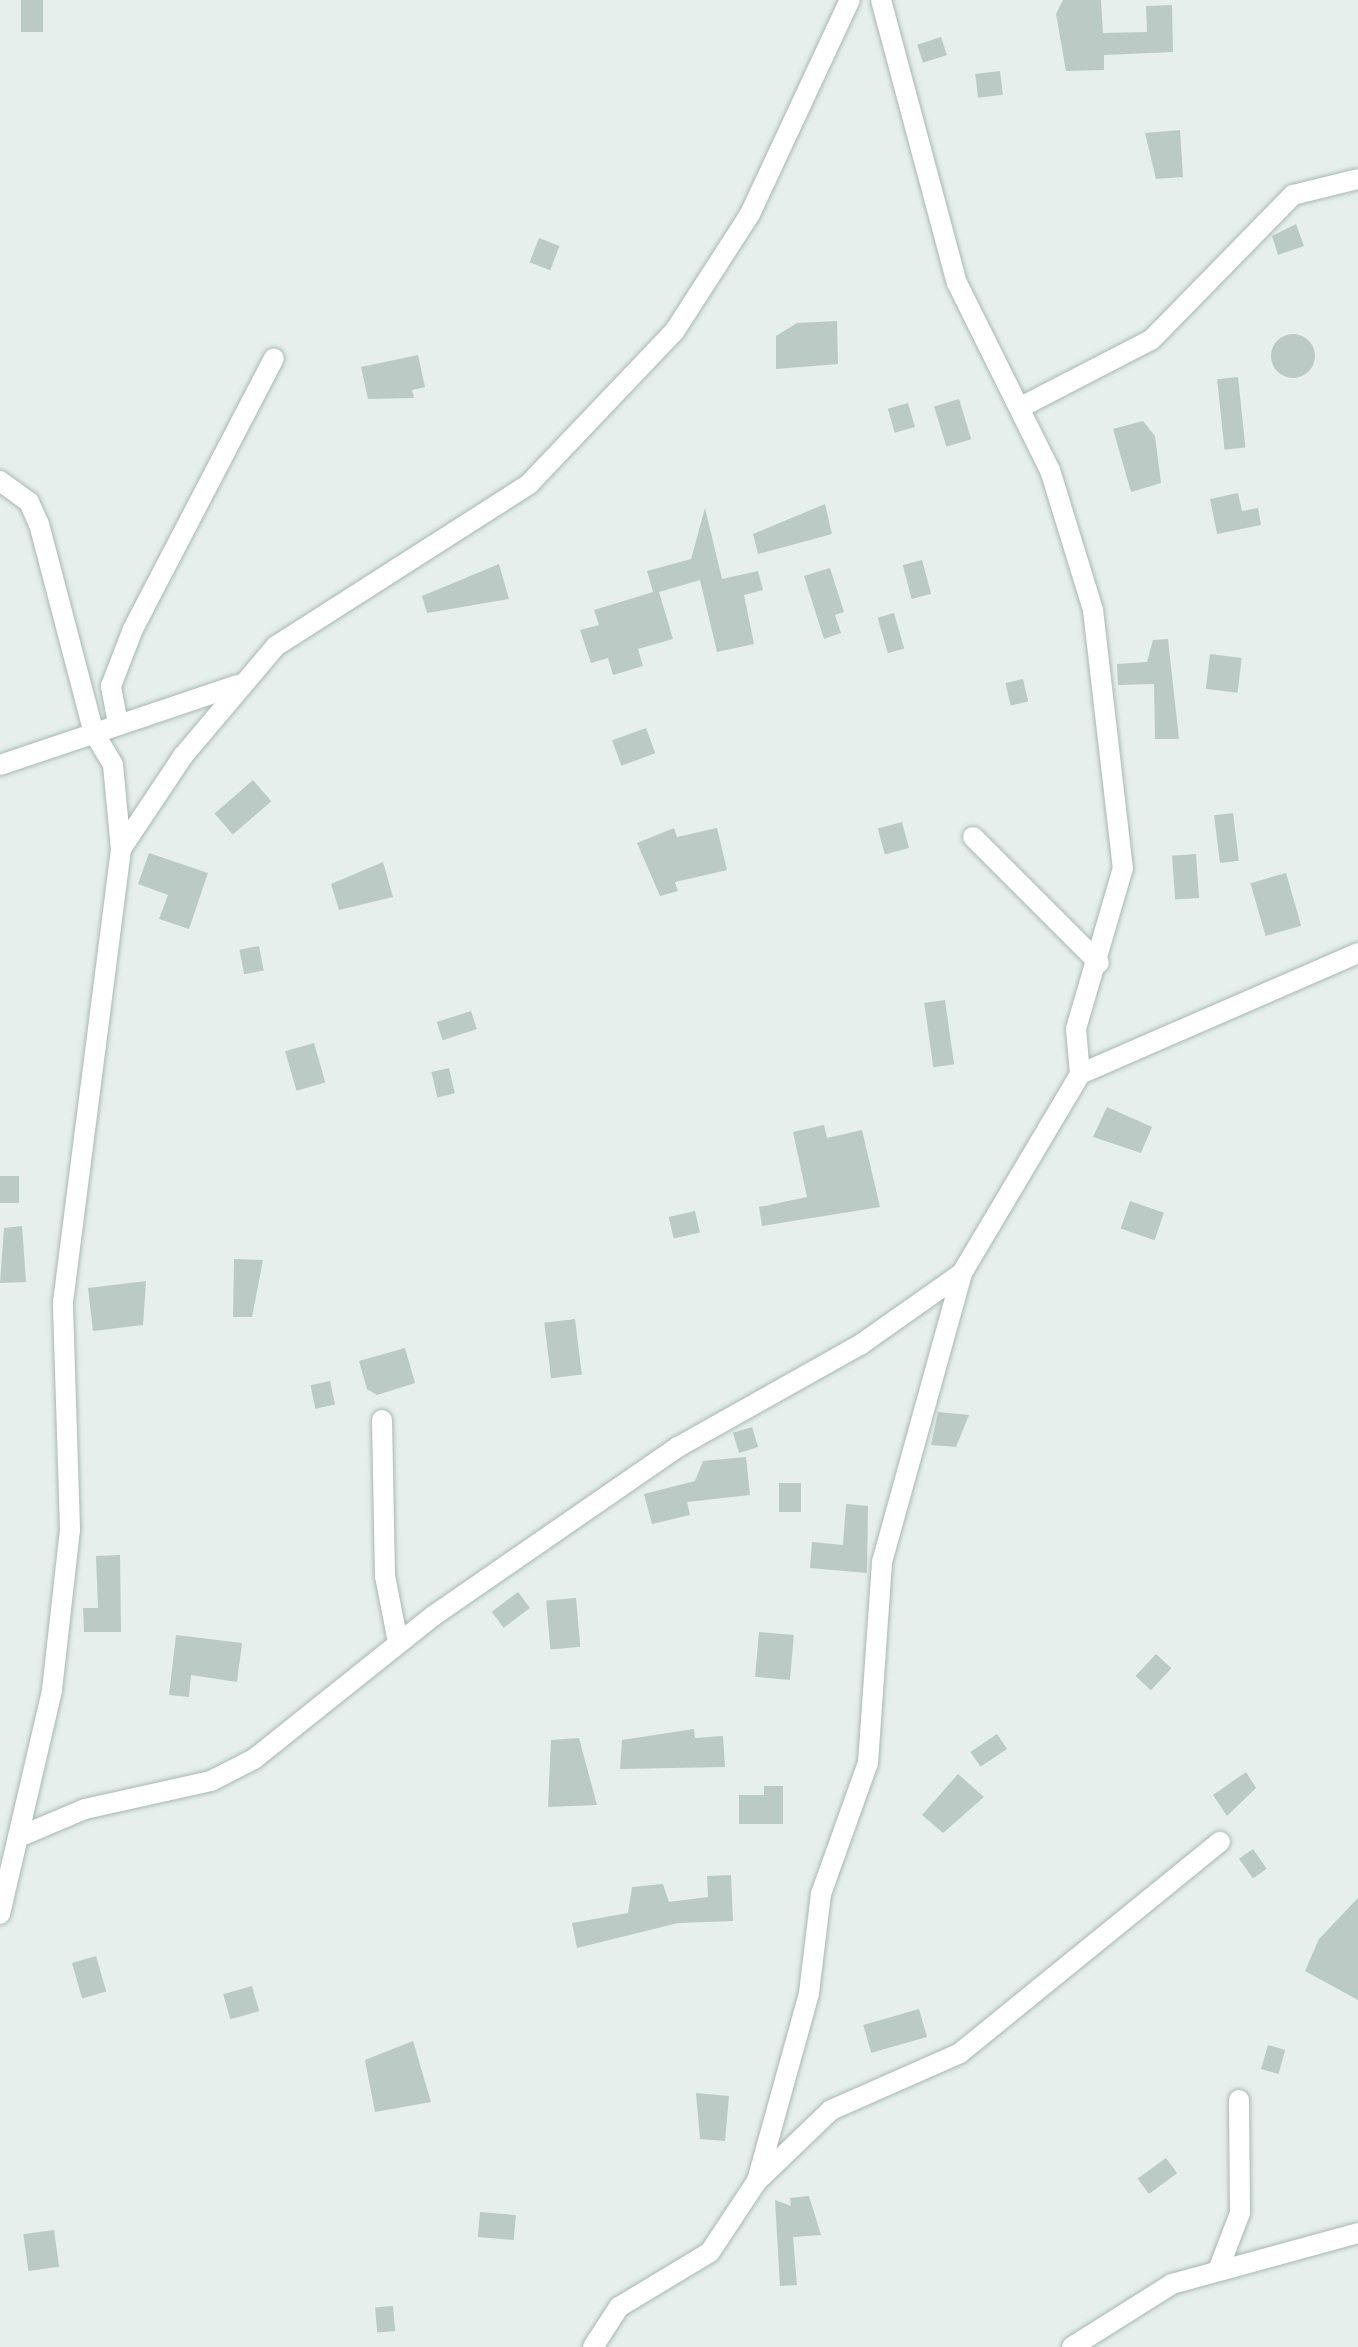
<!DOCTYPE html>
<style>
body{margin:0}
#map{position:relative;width:1358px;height:2347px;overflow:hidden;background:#e6efeb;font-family:"Roboto Condensed",sans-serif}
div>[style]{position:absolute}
.building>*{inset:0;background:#bbcac4;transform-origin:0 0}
.round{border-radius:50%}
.roads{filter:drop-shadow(0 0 2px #a8b8b2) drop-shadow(0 0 2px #a8b8b2)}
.minor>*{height:20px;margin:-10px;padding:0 10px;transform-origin:10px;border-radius:10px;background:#fff}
span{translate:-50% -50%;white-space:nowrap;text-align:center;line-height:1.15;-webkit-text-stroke:8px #f7fbf9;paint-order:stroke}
</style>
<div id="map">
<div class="building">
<div style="left:21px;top:0;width:22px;height:32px"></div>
<div style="clip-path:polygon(1063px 0,1101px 0,1103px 33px,1147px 32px,1146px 6px,1172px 5px,1173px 52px,1104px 55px,1104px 70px,1066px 71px,1056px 14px)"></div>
<div style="left:941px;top:37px;width:19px;height:25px;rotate:72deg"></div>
<div style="left:1000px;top:71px;width:24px;height:25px;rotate:83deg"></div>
<div style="clip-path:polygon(1180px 130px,1183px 177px,1156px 179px,1145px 133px)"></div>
<div style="clip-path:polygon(1296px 224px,1304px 246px,1278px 255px,1272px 236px)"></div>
<div style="left:539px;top:238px;width:22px;height:26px;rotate:21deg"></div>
<div style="clip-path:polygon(837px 321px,838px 364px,776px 369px,776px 336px,797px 323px)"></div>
<div class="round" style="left:1271px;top:334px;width:44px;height:44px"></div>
<div style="clip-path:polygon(418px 355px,425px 387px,412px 390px,414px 398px,368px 399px,361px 367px)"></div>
<div style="left:1238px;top:377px;width:71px;height:21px;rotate:84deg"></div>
<div style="left:959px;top:399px;width:42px;height:26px;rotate:73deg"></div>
<div style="left:908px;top:403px;width:25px;height:21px;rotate:74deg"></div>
<div style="clip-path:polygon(1143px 421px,1155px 436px,1161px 483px,1131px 492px,1113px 429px)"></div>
<div style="clip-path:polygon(1238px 493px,1242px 511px,1258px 508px,1261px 525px,1217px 534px,1210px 499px)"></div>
<div style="clip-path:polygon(825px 504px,832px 534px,758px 554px,753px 534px)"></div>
<div style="clip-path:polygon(705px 508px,722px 579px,758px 571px,763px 590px,744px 595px,754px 644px,717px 652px,700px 580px,659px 592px,673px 639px,638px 649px,643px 666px,613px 675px,608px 658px,591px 663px,580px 630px,599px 625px,594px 610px,653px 592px,647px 571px,691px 559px)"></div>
<div style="left:922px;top:560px;width:35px;height:20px;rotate:75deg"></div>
<div style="clip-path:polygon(499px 564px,509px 599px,427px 613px,422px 596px)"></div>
<div style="clip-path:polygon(830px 568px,844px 612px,835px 615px,841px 633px,824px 639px,804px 576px)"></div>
<div style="left:894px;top:613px;width:37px;height:17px;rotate:74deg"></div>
<div style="clip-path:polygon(1168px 639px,1179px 739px,1155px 739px,1154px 684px,1118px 685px,1117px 664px,1147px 662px,1153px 640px)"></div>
<div style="left:1210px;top:654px;width:32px;height:35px;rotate:7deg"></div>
<div style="left:1023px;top:679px;width:23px;height:18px;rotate:77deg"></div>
<div style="left:646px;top:728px;width:27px;height:36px;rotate:70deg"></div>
<div style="left:253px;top:780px;width:28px;height:51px;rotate:49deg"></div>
<div style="left:1233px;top:813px;width:48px;height:19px;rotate:83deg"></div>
<div style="left:902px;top:822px;width:27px;height:25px;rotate:75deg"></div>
<div style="clip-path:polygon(674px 828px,677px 837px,717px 828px,727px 870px,675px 882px,678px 891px,660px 896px,637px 843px)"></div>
<div style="clip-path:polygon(149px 853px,208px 873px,189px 929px,159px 919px,168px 895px,138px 884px)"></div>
<div style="left:1196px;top:854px;width:44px;height:24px;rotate:86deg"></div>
<div style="clip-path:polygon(383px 862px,393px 897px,339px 910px,331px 884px)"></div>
<div style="left:1286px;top:873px;width:55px;height:37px;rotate:74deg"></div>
<div style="left:259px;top:946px;width:25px;height:20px;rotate:79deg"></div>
<div style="left:945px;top:1000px;width:65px;height:21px;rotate:82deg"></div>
<div style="left:471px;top:1011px;width:19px;height:36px;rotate:72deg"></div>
<div style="left:314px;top:1043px;width:41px;height:30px;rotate:74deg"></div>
<div style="left:449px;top:1068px;width:26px;height:18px;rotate:77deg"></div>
<div style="clip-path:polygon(1107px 1107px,1152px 1127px,1141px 1153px,1093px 1137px)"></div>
<div style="clip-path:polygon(824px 1125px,827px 1138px,862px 1130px,880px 1207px,762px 1226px,759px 1207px,807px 1197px,793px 1132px)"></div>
<div style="left:0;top:1176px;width:19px;height:27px"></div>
<div style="left:1130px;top:1201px;width:36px;height:29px;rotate:19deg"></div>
<div style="left:695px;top:1211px;width:22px;height:27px;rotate:77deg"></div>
<div style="clip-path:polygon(22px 1226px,26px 1282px,0 1283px,4px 1228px)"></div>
<div style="clip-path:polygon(234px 1259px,263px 1260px,252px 1317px,233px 1317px)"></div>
<div style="clip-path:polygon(146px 1281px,143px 1325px,93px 1331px,88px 1288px)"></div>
<div style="left:575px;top:1319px;width:56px;height:31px;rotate:83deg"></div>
<div style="clip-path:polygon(405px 1348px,415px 1383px,377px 1395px,367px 1389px,359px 1361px)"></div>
<div style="left:330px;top:1381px;width:24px;height:20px;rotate:78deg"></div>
<div style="clip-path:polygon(938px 1412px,969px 1415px,956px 1447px,931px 1445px)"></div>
<div style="left:752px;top:1427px;width:21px;height:20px;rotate:73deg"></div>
<div style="clip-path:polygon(746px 1457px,750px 1495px,687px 1502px,690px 1515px,652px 1524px,644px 1494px,695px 1481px,703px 1461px)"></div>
<div style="left:779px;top:1483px;width:22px;height:29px"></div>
<div style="clip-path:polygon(846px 1504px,868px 1506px,867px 1573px,810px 1568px,812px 1542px,843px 1545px)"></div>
<div style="clip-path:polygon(120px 1555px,121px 1632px,84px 1632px,83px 1608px,98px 1608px,96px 1556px)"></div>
<div style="left:518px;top:1592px;width:20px;height:33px;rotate:53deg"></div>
<div style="left:576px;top:1598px;width:49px;height:30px;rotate:85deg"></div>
<div style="left:759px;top:1632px;width:35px;height:45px;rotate:5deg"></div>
<div style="clip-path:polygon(176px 1635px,242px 1643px,237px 1682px,191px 1675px,189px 1697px,169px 1695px)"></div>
<div style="left:1156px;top:1654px;width:21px;height:30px;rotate:43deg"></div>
<div style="clip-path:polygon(694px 1729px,695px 1738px,723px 1736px,725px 1767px,620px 1769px,622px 1740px)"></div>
<div style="left:997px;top:1734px;width:18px;height:32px;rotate:56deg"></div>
<div style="clip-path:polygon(579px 1738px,597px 1805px,548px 1807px,551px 1740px)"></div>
<div style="clip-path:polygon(1246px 1772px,1256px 1788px,1227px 1816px,1213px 1795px)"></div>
<div style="clip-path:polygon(958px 1774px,984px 1797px,943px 1833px,922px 1815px)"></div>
<div style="clip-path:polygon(764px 1786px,783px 1786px,783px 1824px,739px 1824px,739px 1795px,764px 1795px)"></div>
<div style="left:1253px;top:1849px;width:24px;height:17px;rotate:55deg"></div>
<div style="clip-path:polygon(731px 1875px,733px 1921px,678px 1923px,577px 1948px,572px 1923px,628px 1913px,632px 1887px,663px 1884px,669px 1902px,708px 1897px,707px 1876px)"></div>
<div style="clip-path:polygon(1358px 1898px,1358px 2000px,1305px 1971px,1319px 1939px)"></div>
<div style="left:96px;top:1956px;width:37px;height:25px;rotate:74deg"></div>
<div style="left:252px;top:1986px;width:26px;height:30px;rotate:74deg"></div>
<div style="left:919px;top:2009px;width:29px;height:58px;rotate:74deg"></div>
<div style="clip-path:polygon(413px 2041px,431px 2102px,375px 2112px,365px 2060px)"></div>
<div style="left:1268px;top:2045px;width:18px;height:25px;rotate:16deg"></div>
<div style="clip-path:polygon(696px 2093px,729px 2096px,725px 2141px,700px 2139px)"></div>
<div style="left:1166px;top:2158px;width:19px;height:35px;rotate:54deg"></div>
<div style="clip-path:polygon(809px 2196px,821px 2235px,793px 2237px,797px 2285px,780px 2286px,775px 2200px,791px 2206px,790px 2198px)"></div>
<div style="left:480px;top:2212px;width:36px;height:25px;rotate:5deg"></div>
<div style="left:54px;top:2230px;width:37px;height:31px;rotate:82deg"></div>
<div style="left:393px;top:2306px;width:25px;height:18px;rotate:85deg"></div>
</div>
<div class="roads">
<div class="minor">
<div style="left:881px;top:0;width:293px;rotate:75deg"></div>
<div style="left:957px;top:283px;width:209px;rotate:63.6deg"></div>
<div style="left:1050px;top:470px;width:146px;rotate:72.9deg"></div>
<div style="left:1093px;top:610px;width:260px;rotate:83.4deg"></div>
<div style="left:1123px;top:868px;width:168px;rotate:106.3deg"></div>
<div style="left:1076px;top:1029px;width:45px;rotate:84.9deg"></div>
<div style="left:1023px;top:406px;width:144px;rotate:-27.3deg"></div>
<div style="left:1151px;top:340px;width:203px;rotate:-45.6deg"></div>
<div style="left:1293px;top:195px;width:67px;rotate:-13.8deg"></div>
<div style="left:0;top:481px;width:36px;rotate:36deg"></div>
<div style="left:29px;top:502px;width:24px;rotate:66deg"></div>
<div style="left:39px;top:524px;width:216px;rotate:75.3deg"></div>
<div style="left:94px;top:733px;width:37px;rotate:59deg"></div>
<div style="left:113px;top:765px;width:84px;rotate:84.6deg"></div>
<div style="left:118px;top:723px;width:38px;rotate:-101deg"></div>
<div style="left:111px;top:686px;width:61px;rotate:-68.9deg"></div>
<div style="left:133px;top:629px;width:305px;rotate:-62.5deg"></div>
<div style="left:0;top:765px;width:251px;rotate:-18.6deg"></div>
<div style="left:973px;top:837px;width:178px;rotate:45deg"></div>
<div style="left:382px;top:1420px;width:156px;rotate:88.9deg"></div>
<div style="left:385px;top:1576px;width:67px;rotate:78.9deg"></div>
<div style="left:21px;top:1836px;width:69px;rotate:-22.9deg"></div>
<div style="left:85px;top:1809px;width:129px;rotate:-12.5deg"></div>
<div style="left:211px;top:1781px;width:48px;rotate:-27.1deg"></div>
<div style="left:254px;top:1759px;width:229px;rotate:-38.6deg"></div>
<div style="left:433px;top:1616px;width:298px;rotate:-34.6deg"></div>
<div style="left:678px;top:1447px;width:209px;rotate:-29.3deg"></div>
<div style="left:860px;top:1345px;width:125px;rotate:-35.2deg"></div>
<div style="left:0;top:1914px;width:230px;rotate:-76.9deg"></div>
<div style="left:52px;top:1690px;width:162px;rotate:-83.6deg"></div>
<div style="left:70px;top:1529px;width:227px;rotate:-91.8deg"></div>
<div style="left:63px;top:1302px;width:457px;rotate:-82.7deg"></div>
<div style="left:121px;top:849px;width:112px;rotate:-56.3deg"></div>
<div style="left:183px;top:756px;width:144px;rotate:-49.8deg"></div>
<div style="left:276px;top:646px;width:300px;rotate:-32.6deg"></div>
<div style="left:529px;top:484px;width:210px;rotate:-46.4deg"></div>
<div style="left:674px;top:332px;width:140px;rotate:-57.2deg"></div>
<div style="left:750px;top:214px;width:236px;rotate:-65deg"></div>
<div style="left:757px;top:2181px;width:103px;rotate:-43.8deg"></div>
<div style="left:831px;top:2110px;width:141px;rotate:-23.8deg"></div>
<div style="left:960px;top:2053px;width:335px;rotate:-39.1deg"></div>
<div style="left:1220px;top:2265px;width:56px;rotate:-69deg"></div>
<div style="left:1240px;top:2213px;width:113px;rotate:-90.5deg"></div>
<div style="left:593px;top:2347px;width:48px;rotate:-57deg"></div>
<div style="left:619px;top:2307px;width:106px;rotate:-31.1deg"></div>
<div style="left:710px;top:2252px;width:85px;rotate:-56.5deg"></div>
<div style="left:757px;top:2181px;width:195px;rotate:-74.5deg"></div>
<div style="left:809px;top:1993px;width:100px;rotate:-83.1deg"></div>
<div style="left:821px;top:1894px;width:139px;rotate:-70.3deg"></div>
<div style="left:868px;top:1763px;width:201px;rotate:-86deg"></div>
<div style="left:882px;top:1562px;width:300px;rotate:-74.5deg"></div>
<div style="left:962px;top:1273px;width:231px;rotate:-59.3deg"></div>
<div style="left:1080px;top:1074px;width:303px;rotate:-23.5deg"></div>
<div style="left:1072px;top:2347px;width:118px;rotate:-32.2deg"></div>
<div style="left:1172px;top:2284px;width:193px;rotate:-15.3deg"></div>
</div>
</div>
</div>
